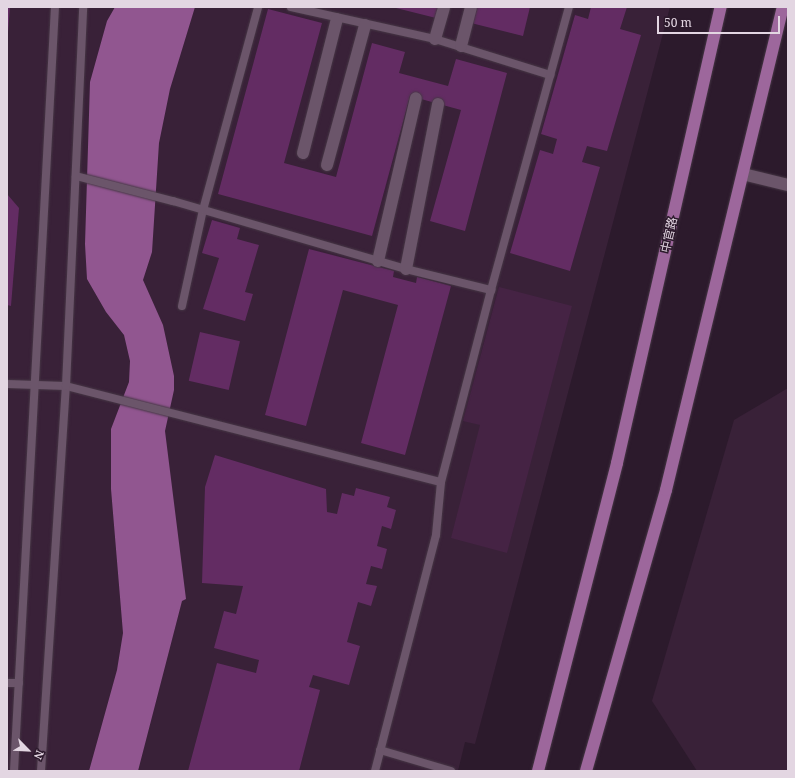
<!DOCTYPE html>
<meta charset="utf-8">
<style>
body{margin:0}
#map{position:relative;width:795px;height:778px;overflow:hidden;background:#2c1a2c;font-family:"Noto Serif","Noto Sans SC",serif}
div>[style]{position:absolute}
.built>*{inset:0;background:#392138}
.green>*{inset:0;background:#452344}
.water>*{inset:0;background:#915690}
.building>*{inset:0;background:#632c63;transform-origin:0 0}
.roads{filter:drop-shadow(0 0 1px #463745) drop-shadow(0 0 1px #463745)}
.lane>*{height:8px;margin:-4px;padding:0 4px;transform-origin:4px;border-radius:4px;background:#6b556a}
.street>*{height:12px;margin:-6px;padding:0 6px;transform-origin:6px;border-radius:6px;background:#6b556a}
.primary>*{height:12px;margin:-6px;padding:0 6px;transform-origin:6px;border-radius:6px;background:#9d679c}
span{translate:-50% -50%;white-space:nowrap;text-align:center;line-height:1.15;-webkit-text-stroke:3px #2c1a2c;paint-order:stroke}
.street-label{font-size:12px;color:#e3d6e2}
.frame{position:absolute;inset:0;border:8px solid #e3d6e2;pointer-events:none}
.north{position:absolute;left:8px;top:730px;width:40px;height:40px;-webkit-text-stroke:3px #2c1a2c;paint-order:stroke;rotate:114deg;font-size:11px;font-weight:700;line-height:16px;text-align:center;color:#e3d6e2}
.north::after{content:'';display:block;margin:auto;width:14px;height:18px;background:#e3d6e2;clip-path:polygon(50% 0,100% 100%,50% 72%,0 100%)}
.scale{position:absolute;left:657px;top:16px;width:123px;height:18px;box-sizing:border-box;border:2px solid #e3d6e2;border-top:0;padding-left:5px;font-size:12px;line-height:14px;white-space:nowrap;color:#e3d6e2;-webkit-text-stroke:3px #2c1a2c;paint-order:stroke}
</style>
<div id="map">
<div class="built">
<div style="clip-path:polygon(7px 7px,670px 7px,475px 744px,465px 742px,458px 771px,7px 771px)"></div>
<div style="clip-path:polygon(788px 388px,788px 771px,697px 771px,652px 701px,734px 420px)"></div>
</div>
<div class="green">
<div style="clip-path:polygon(499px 287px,572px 306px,507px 553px,451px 538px,480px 425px,463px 421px)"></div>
</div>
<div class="water">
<div style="clip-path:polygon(115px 7px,195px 7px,170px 89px,159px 143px,152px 252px,143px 280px,163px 325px,174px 376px,174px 390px,165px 431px,186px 599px,182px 601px,138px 771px,89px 771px,117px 670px,123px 633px,111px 489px,111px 429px,129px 382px,130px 361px,124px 335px,106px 312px,87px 279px,85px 244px,90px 82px,107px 21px)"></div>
</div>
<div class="building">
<div style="clip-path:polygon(7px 7px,10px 7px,8px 33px,7px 33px)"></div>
<div style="clip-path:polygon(392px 7px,438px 7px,436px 18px)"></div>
<div style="clip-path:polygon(475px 7px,530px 7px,523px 36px,471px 23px)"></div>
<div style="clip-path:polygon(591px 7px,627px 7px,620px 29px,641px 35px,607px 151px,587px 146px,582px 162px,600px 167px,570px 271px,510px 253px,540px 150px,553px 154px,557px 139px,541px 134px,575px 15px,588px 19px)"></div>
<div style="clip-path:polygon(268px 9px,322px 23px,284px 163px,336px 177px,372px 43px,405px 52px,399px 73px,448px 86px,456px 59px,507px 73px,465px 231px,430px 221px,461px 110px,410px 96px,372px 236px,218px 194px)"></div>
<div style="clip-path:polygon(7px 194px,19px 208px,11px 306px,7px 305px)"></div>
<div style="clip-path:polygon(212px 220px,240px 228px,237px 239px,259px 245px,245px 292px,253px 294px,245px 321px,203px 309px,219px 258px,202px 253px)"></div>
<div style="clip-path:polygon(309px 249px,394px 271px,393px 277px,416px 283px,417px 277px,451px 286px,405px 455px,361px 443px,398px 305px,343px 290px,306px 426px,265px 415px)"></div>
<div style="left:200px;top:332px;width:41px;height:50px;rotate:13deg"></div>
<div style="clip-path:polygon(215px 455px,326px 489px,327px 512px,337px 514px,342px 493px,354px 496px,356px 488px,390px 497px,387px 507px,396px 510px,391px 529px,382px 526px,377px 546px,387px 549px,382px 569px,371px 566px,366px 584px,377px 586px,371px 606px,358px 602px,347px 642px,360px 646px,349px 685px,313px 675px,309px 687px,320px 690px,299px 771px,188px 771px,217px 663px,256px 673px,259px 660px,214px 648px,224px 611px,236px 614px,243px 586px,202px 583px,205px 487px)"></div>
</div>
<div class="roads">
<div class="lane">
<div style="left:291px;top:7px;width:148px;rotate:12.5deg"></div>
<div style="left:435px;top:39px;width:121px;rotate:17.4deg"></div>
<div style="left:76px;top:176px;width:100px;rotate:14.5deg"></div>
<div style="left:173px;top:201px;width:243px;rotate:16.3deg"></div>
<div style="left:406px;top:269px;width:88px;rotate:13.9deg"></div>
<div style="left:491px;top:290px;width:294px;rotate:-74.6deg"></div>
<div style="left:182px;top:306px;width:98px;rotate:-77.7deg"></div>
<div style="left:203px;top:210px;width:210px;rotate:-74.8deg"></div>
<div style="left:7px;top:384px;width:59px;rotate:1.9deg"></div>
<div style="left:66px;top:386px;width:387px;rotate:14.4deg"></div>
<div style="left:7px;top:683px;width:12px"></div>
<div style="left:380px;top:750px;width:74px;rotate:16.5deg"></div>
<div style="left:14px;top:771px;width:765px;rotate:-86.93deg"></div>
<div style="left:41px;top:771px;width:386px;rotate:-86.3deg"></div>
<div style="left:66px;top:386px;width:379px;rotate:-87.4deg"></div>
<div style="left:375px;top:771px;width:244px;rotate:-75.5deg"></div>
<div style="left:436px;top:535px;width:53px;rotate:-84.6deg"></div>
<div style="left:441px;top:482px;width:198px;rotate:-75.4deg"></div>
</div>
<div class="street">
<div style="left:435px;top:39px;width:33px;rotate:-74deg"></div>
<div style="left:461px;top:46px;width:40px;rotate:-75.6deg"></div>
<div style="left:303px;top:153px;width:138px;rotate:-75.8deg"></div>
<div style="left:327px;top:165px;width:145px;rotate:-74.8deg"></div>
<div style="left:743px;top:174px;width:46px;rotate:13.7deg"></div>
<div style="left:378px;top:261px;width:167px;rotate:-76.9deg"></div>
<div style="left:406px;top:269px;width:168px;rotate:-79deg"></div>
</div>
<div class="primary">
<div style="left:538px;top:771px;width:318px;rotate:-75.6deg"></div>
<div style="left:617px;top:463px;width:468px;rotate:-77.2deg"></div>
<div style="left:586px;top:771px;width:292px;rotate:-74.1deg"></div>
<div style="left:666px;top:490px;width:497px;rotate:-76.4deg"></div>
</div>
</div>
<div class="street-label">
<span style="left:669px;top:235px;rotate:-77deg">中官路</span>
</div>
<div class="frame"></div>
<div class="north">N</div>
<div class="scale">50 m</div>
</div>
